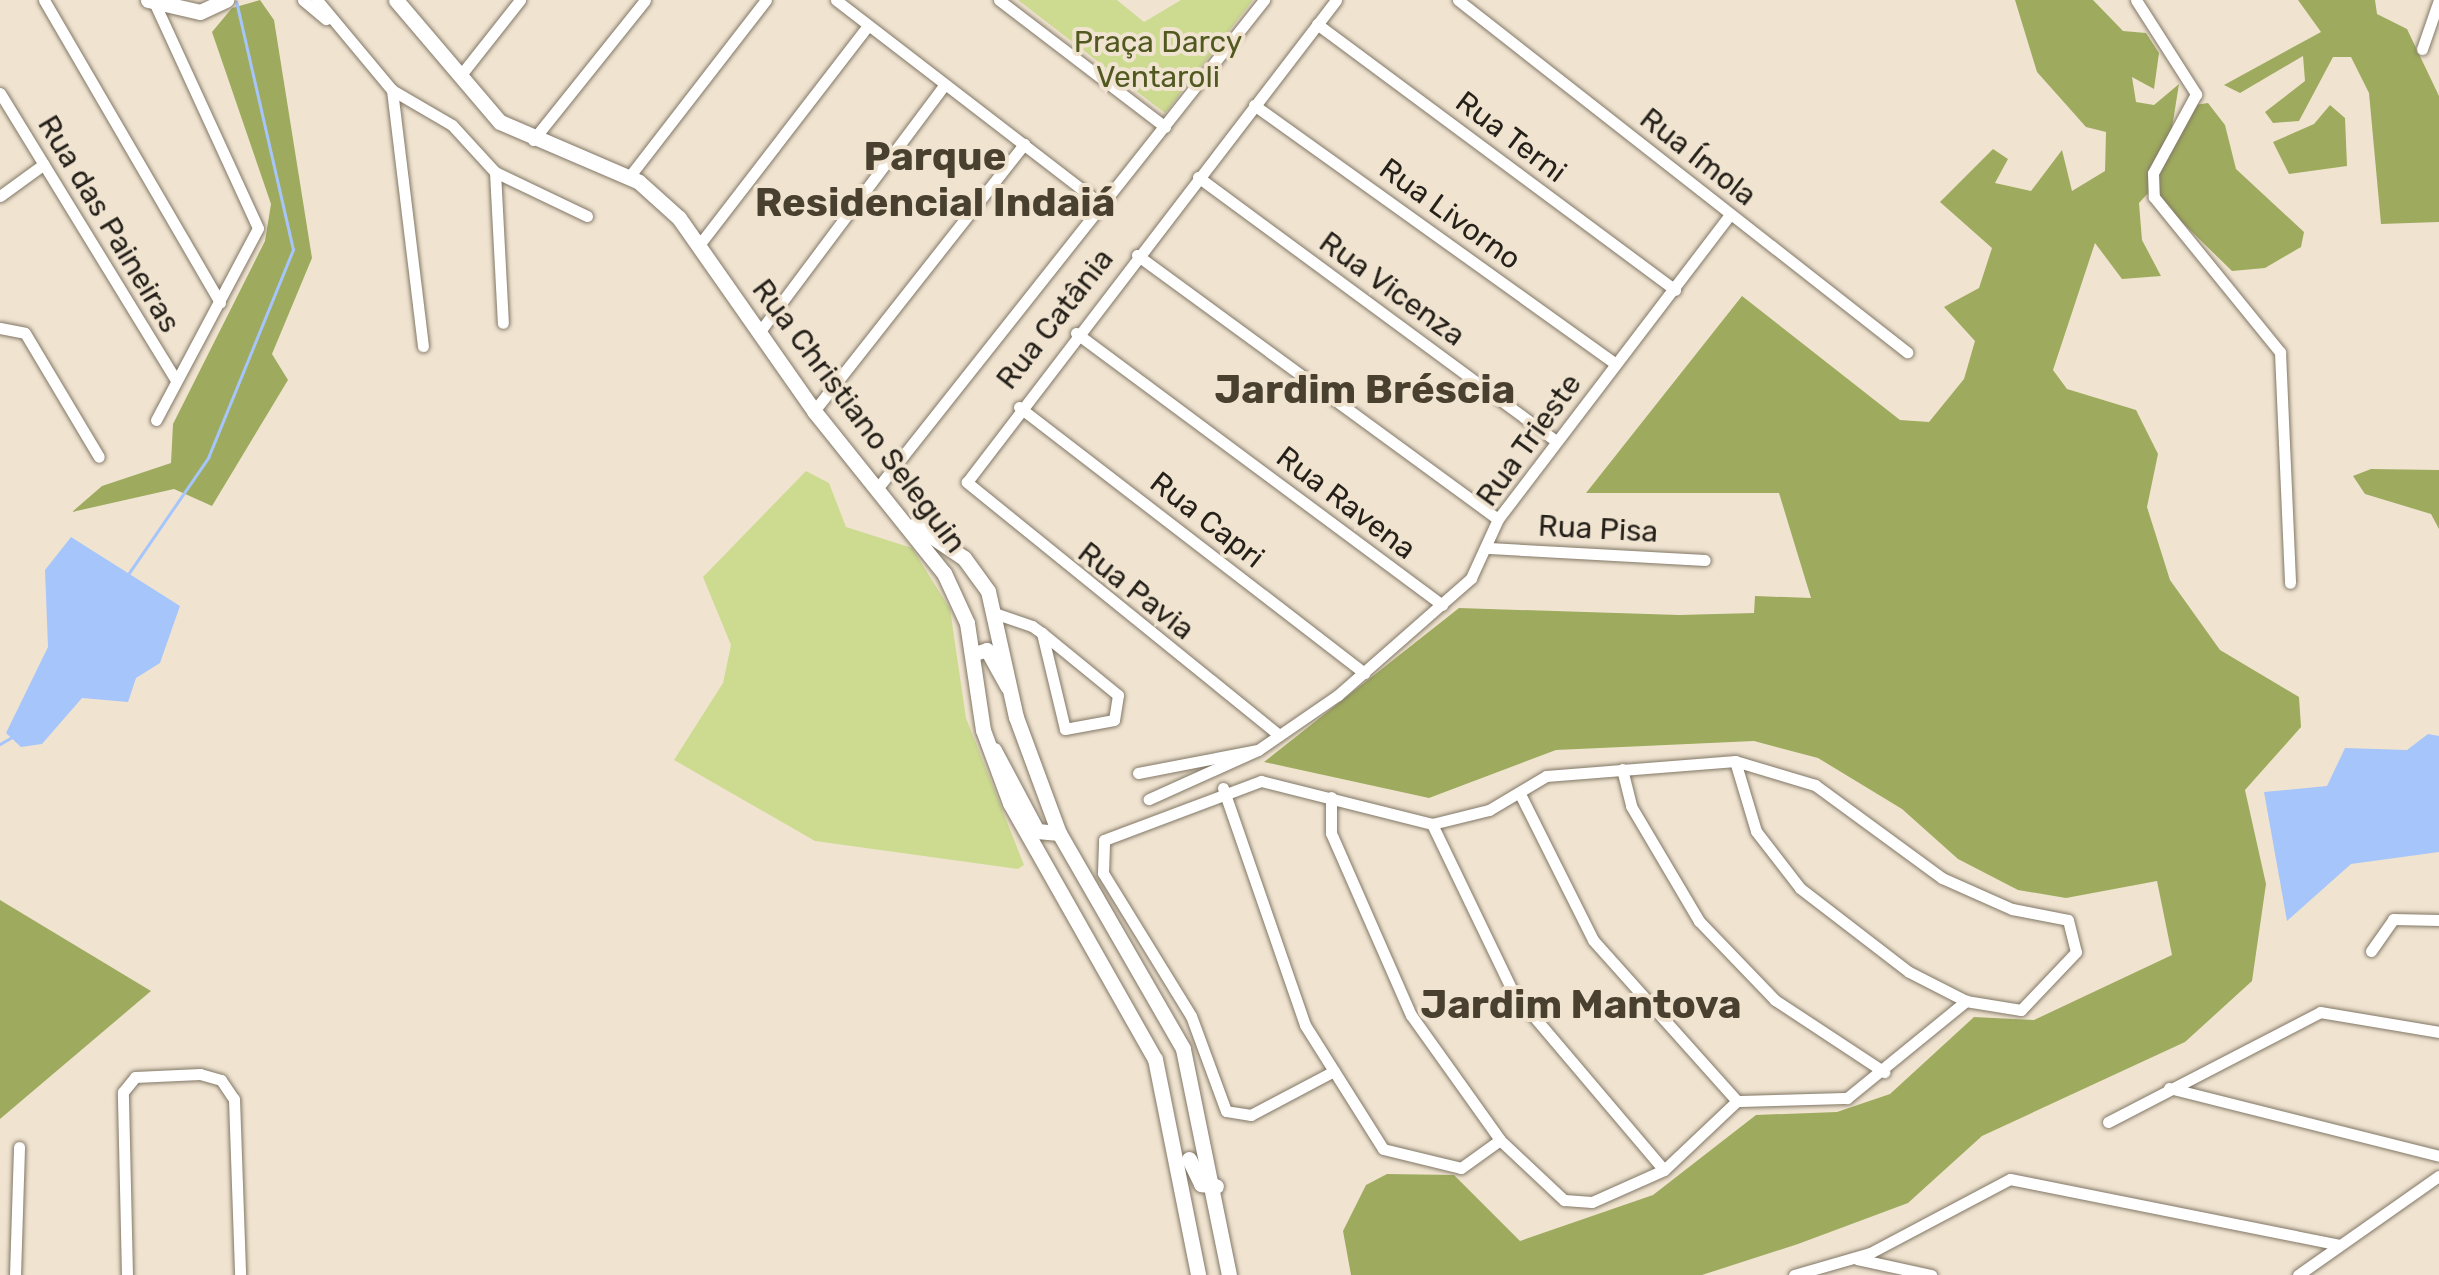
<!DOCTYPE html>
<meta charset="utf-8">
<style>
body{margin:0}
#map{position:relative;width:2439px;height:1275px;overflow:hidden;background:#f0e4d1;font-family:Rubik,sans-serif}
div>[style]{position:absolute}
.green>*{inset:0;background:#cddb91}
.forest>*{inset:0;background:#9eab5e}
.water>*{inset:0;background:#a6c5fa}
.stream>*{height:2.5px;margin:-1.25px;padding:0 1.25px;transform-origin:1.25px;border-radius:1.25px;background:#a6c5fa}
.roads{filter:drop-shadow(0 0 2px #827766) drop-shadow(0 0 2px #827766)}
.minor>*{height:11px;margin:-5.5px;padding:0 5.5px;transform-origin:5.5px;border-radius:5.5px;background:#fff}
.tertiary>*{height:14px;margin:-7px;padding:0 7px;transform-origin:7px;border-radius:7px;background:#fff}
.secondary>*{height:15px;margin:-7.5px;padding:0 7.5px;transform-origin:7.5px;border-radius:7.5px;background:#fff}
span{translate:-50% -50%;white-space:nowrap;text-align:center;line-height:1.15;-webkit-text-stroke:8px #f0e4d1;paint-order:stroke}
.park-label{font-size:30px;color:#515921}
.street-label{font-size:30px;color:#25211a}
.district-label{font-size:40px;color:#494030;font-weight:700}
</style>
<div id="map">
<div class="green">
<div style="clip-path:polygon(1018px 0,1117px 0,1144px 22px,1181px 0,1253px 0,1165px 113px)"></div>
<div style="clip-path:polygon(806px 471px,829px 483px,846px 527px,912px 548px,950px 609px,966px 718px,1024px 865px,1018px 869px,815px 841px,674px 760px,723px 683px,731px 645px,703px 577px)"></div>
</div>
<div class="forest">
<div style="clip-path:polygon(260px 0,274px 20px,312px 258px,272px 354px,288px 380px,212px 506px,174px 489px,72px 512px,102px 486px,171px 463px,173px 424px,265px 241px,271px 204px,212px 32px,232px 8px)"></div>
<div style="clip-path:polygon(2015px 0,2093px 0,2123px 31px,2146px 33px,2159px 53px,2154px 89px,2132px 77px,2136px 102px,2154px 105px,2179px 84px,2171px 134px,2195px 105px,2208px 103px,2225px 125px,2236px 169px,2304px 232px,2301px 247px,2265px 268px,2232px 271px,2150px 191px,2139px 203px,2142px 240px,2161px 276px,2122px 279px,2095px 243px,2053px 370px,2067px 389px,2136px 410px,2158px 454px,2147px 507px,2170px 580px,2220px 650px,2299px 697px,2301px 727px,2245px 790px,2266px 884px,2252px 981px,2185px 1042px,1982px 1136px,1908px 1203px,1798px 1244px,1702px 1275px,1351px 1275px,1343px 1231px,1366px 1185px,1387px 1174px,1454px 1175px,1520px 1241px,1653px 1195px,1756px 1115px,1837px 1112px,1890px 1094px,1974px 1017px,2034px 1020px,2172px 955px,2157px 881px,2066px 898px,2018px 890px,1958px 859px,1902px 809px,1818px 758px,1754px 741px,1556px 750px,1429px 798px,1264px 762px,1459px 608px,1679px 615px,1754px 613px,1755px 596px,1811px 598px,1779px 493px,1586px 493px,1742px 296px,1900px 420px,1929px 422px,1964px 379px,1975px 341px,1944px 307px,1979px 288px,1992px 248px,1940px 202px,1993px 149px,2008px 159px,1995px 183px,2031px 191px,2062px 150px,2072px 191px,2105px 171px,2106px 132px,2086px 127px,2037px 72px)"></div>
<div style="clip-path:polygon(2298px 0,2375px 0,2377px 14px,2407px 29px,2439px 96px,2439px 222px,2381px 224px,2369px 93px,2351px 57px,2333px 57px,2299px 121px,2273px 123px,2265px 112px,2305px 81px,2303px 56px,2240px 93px,2224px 85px,2321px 32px)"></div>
<div style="clip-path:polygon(2330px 105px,2345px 118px,2347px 166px,2289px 174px,2273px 142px,2314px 124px)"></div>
<div style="clip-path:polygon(2371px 469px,2439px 470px,2439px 529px,2431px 514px,2365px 494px,2353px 476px)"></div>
<div style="clip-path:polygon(0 900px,151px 991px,0 1119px)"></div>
</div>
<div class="water">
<div style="clip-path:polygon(71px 537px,180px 606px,160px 663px,136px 678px,128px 702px,82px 698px,42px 744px,21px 747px,6px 733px,48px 647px,45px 570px)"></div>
<div style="clip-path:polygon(2428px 734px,2439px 736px,2439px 852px,2351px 864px,2287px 921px,2264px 792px,2327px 786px,2345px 748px,2407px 750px)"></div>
</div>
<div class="stream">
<div style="left:129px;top:573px;width:140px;rotate:-55.5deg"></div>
<div style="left:208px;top:458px;width:225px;rotate:-67.8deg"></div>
<div style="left:293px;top:250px;width:254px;rotate:-102.9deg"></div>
<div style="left:0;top:744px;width:14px;rotate:-30deg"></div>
</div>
<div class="roads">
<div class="minor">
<div style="left:44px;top:0;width:350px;rotate:59.8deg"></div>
<div style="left:303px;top:0;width:30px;rotate:40deg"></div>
<div style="left:317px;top:0;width:117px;rotate:50.2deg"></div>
<div style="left:392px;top:90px;width:69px;rotate:30.3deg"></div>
<div style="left:452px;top:125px;width:64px;rotate:47.5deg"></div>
<div style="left:495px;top:172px;width:102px;rotate:25.6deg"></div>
<div style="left:836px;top:0;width:336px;rotate:37.6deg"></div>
<div style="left:999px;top:0;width:209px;rotate:37.4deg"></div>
<div style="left:1458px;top:0;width:571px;rotate:38.1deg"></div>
<div style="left:2136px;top:0;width:112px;rotate:57.4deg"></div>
<div style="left:2196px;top:94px;width:90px;rotate:118.6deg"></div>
<div style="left:2153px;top:173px;width:24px;rotate:88deg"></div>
<div style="left:2154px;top:197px;width:200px;rotate:50.9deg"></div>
<div style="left:2280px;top:352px;width:231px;rotate:87.5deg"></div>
<div style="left:1317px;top:24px;width:446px;rotate:36.6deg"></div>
<div style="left:2422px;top:49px;width:52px;rotate:-70.9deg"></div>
<div style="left:460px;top:76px;width:97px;rotate:-51.7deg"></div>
<div style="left:392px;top:90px;width:258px;rotate:83.1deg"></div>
<div style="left:0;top:93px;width:337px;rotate:58.5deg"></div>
<div style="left:1254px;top:105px;width:445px;rotate:35.6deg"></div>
<div style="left:533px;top:140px;width:179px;rotate:-51.3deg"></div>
<div style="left:495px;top:172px;width:151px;rotate:87deg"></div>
<div style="left:629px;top:177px;width:224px;rotate:-52.3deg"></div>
<div style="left:1198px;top:177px;width:445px;rotate:36.4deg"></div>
<div style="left:0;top:196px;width:54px;rotate:-36deg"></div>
<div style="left:699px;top:245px;width:275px;rotate:-52.4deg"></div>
<div style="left:1137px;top:255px;width:447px;rotate:36.2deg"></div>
<div style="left:0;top:328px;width:25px;rotate:11deg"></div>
<div style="left:25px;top:333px;width:144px;rotate:59.2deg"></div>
<div style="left:1076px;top:333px;width:456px;rotate:36.6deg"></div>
<div style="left:758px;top:334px;width:312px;rotate:-53.2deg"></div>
<div style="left:1019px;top:407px;width:436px;rotate:37.6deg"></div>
<div style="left:814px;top:411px;width:340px;rotate:-51.8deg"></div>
<div style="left:156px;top:420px;width:217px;rotate:-62deg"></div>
<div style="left:258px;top:228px;width:244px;rotate:-114.7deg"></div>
<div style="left:880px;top:485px;width:619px;rotate:-51.63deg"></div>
<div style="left:1489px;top:548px;width:216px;rotate:3.2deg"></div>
<div style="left:997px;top:614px;width:37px;rotate:19deg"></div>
<div style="left:1032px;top:626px;width:12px;rotate:35deg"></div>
<div style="left:1042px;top:633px;width:98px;rotate:39.2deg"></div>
<div style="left:1118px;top:695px;width:25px;rotate:99deg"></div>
<div style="left:1114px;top:720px;width:50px;rotate:169.6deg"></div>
<div style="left:1065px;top:729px;width:99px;rotate:-103.5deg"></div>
<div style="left:1279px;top:735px;width:402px;rotate:-141deg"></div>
<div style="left:967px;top:482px;width:607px;rotate:-52.56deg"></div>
<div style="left:1258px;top:750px;width:97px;rotate:-34.5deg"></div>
<div style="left:1338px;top:695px;width:177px;rotate:-41.3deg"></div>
<div style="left:1471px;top:578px;width:65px;rotate:-65.4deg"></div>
<div style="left:1498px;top:519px;width:383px;rotate:-52.7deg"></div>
<div style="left:1622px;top:769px;width:38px;rotate:76deg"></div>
<div style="left:1631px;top:806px;width:134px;rotate:59.4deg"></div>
<div style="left:1699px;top:921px;width:110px;rotate:46.1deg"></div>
<div style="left:1775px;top:1000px;width:131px;rotate:33.4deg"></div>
<div style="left:1138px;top:773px;width:122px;rotate:-10.9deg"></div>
<div style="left:1258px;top:750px;width:120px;rotate:155.8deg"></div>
<div style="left:1223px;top:788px;width:251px;rotate:70.9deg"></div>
<div style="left:1305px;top:1025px;width:146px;rotate:57.8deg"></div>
<div style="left:1383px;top:1149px;width:80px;rotate:13.7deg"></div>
<div style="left:1461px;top:1168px;width:48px;rotate:-35.7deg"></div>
<div style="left:1520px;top:794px;width:163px;rotate:63.4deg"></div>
<div style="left:1593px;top:940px;width:216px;rotate:48.2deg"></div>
<div style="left:1331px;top:797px;width:36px;rotate:90deg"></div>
<div style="left:1331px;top:833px;width:199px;rotate:66.3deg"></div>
<div style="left:1411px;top:1015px;width:153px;rotate:54.5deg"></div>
<div style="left:1500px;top:1140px;width:88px;rotate:43.2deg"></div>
<div style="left:1564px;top:1200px;width:28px;rotate:4deg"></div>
<div style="left:1592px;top:1202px;width:79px;rotate:-24deg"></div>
<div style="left:1664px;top:1170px;width:100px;rotate:-43.4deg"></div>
<div style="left:1737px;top:1101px;width:110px;rotate:-1.6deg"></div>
<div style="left:1847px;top:1098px;width:154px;rotate:-39.2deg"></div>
<div style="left:1432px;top:824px;width:187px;rotate:64.3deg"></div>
<div style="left:1513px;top:992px;width:233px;rotate:49.7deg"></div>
<div style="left:2371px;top:951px;width:39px;rotate:-55deg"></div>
<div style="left:2393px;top:919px;width:46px;rotate:1.2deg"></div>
<div style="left:1334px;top:1071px;width:94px;rotate:152.1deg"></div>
<div style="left:1251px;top:1115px;width:25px;rotate:-171deg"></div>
<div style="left:1226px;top:1111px;width:101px;rotate:-110.2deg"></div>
<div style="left:1191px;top:1016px;width:168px;rotate:-121.6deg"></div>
<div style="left:1103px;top:873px;width:33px;rotate:-88deg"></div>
<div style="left:1104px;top:840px;width:168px;rotate:-20.6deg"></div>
<div style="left:1261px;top:781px;width:176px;rotate:14.1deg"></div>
<div style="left:1432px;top:824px;width:59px;rotate:-13.8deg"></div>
<div style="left:1489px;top:810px;width:66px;rotate:-30.8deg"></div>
<div style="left:1546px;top:776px;width:190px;rotate:-4.5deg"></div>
<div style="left:1735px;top:761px;width:84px;rotate:16.7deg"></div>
<div style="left:1815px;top:785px;width:157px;rotate:36.2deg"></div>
<div style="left:1942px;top:878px;width:77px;rotate:23.9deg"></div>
<div style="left:2012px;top:909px;width:57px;rotate:11.1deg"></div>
<div style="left:2068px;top:920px;width:33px;rotate:76deg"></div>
<div style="left:2076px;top:952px;width:80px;rotate:133.5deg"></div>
<div style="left:2021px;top:1010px;width:56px;rotate:-170.7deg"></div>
<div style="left:1966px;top:1001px;width:64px;rotate:-153deg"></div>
<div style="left:1909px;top:972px;width:138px;rotate:-142.4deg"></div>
<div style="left:1800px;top:888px;width:72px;rotate:-127.7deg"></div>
<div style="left:1756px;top:831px;width:73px;rotate:-106.7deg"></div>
<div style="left:2169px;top:1088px;width:278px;rotate:14.1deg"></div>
<div style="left:2108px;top:1122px;width:239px;rotate:-27.4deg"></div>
<div style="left:2320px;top:1012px;width:121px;rotate:9.5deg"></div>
<div style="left:1857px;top:1259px;width:76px;rotate:12.2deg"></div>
<div style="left:15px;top:1275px;width:128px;rotate:-88.2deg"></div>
<div style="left:127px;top:1275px;width:183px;rotate:-91.3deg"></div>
<div style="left:123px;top:1092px;width:19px;rotate:-51deg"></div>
<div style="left:135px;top:1077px;width:65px;rotate:-2.6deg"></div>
<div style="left:200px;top:1074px;width:22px;rotate:16deg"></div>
<div style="left:221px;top:1080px;width:23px;rotate:56deg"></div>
<div style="left:234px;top:1099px;width:176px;rotate:88deg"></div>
<div style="left:1794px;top:1275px;width:79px;rotate:-16.1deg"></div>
<div style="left:1870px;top:1253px;width:158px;rotate:-27.9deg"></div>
<div style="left:2010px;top:1179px;width:336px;rotate:11.3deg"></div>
<div style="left:2298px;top:1275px;width:172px;rotate:-35.1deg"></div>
</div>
<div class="tertiary">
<div style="left:972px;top:655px;width:16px;rotate:-18deg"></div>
<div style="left:987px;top:650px;width:43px;rotate:61.1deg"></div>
</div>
<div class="secondary">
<div style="left:148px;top:0;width:53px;rotate:13deg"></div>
<div style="left:200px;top:12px;width:29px;rotate:-25deg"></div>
<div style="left:396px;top:0;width:160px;rotate:49.6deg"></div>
<div style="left:500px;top:122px;width:151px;rotate:23.3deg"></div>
<div style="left:639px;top:182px;width:54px;rotate:42deg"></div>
<div style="left:679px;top:218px;width:236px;rotate:55deg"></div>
<div style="left:814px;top:411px;width:208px;rotate:51.3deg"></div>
<div style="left:944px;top:573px;width:55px;rotate:65.3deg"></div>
<div style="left:967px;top:623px;width:108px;rotate:81.5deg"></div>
<div style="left:983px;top:730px;width:78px;rotate:69.7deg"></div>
<div style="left:1010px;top:803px;width:294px;rotate:60.5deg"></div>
<div style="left:1155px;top:1059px;width:220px;rotate:78.7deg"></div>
<div style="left:915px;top:525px;width:59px;rotate:34deg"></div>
<div style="left:964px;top:558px;width:41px;rotate:54deg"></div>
<div style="left:988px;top:591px;width:129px;rotate:77.5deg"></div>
<div style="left:1016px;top:717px;width:124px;rotate:69.7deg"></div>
<div style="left:1059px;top:833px;width:249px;rotate:60.1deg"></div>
<div style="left:1183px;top:1049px;width:231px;rotate:78.5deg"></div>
<div style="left:994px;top:750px;width:92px;rotate:62deg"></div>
<div style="left:1037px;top:831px;width:22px;rotate:5deg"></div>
<div style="left:1189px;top:1159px;width:28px;rotate:64deg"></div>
<div style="left:1201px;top:1184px;width:15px;rotate:8deg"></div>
</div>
</div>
<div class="park-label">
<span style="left:1158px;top:59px">Praça Darcy<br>Ventaroli</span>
</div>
<div class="street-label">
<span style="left:1511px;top:137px;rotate:37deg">Rua Terni</span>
<span style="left:1698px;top:157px;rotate:38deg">Rua Ímola</span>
<span style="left:1450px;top:214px;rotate:36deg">Rua Livorno</span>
<span style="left:109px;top:224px;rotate:59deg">Rua das Paineiras</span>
<span style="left:1392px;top:289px;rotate:36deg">Rua Vicenza</span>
<span style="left:1055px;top:319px;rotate:-52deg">Rua Catânia</span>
<span style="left:859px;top:416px;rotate:53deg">Rua Christiano Seleguin</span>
<span style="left:1529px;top:440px;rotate:-54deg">Rua Trieste</span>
<span style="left:1346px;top:503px;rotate:37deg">Rua Ravena</span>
<span style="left:1207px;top:520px;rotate:38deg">Rua Capri</span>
<span style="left:1598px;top:529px;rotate:3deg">Rua Pisa</span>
<span style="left:1136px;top:591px;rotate:38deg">Rua Pavia</span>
</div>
<div class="district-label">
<span style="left:935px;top:180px">Parque<br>Residencial Indaiá</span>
<span style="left:1365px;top:390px">Jardim Bréscia</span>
<span style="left:1581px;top:1005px">Jardim Mantova</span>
</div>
</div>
